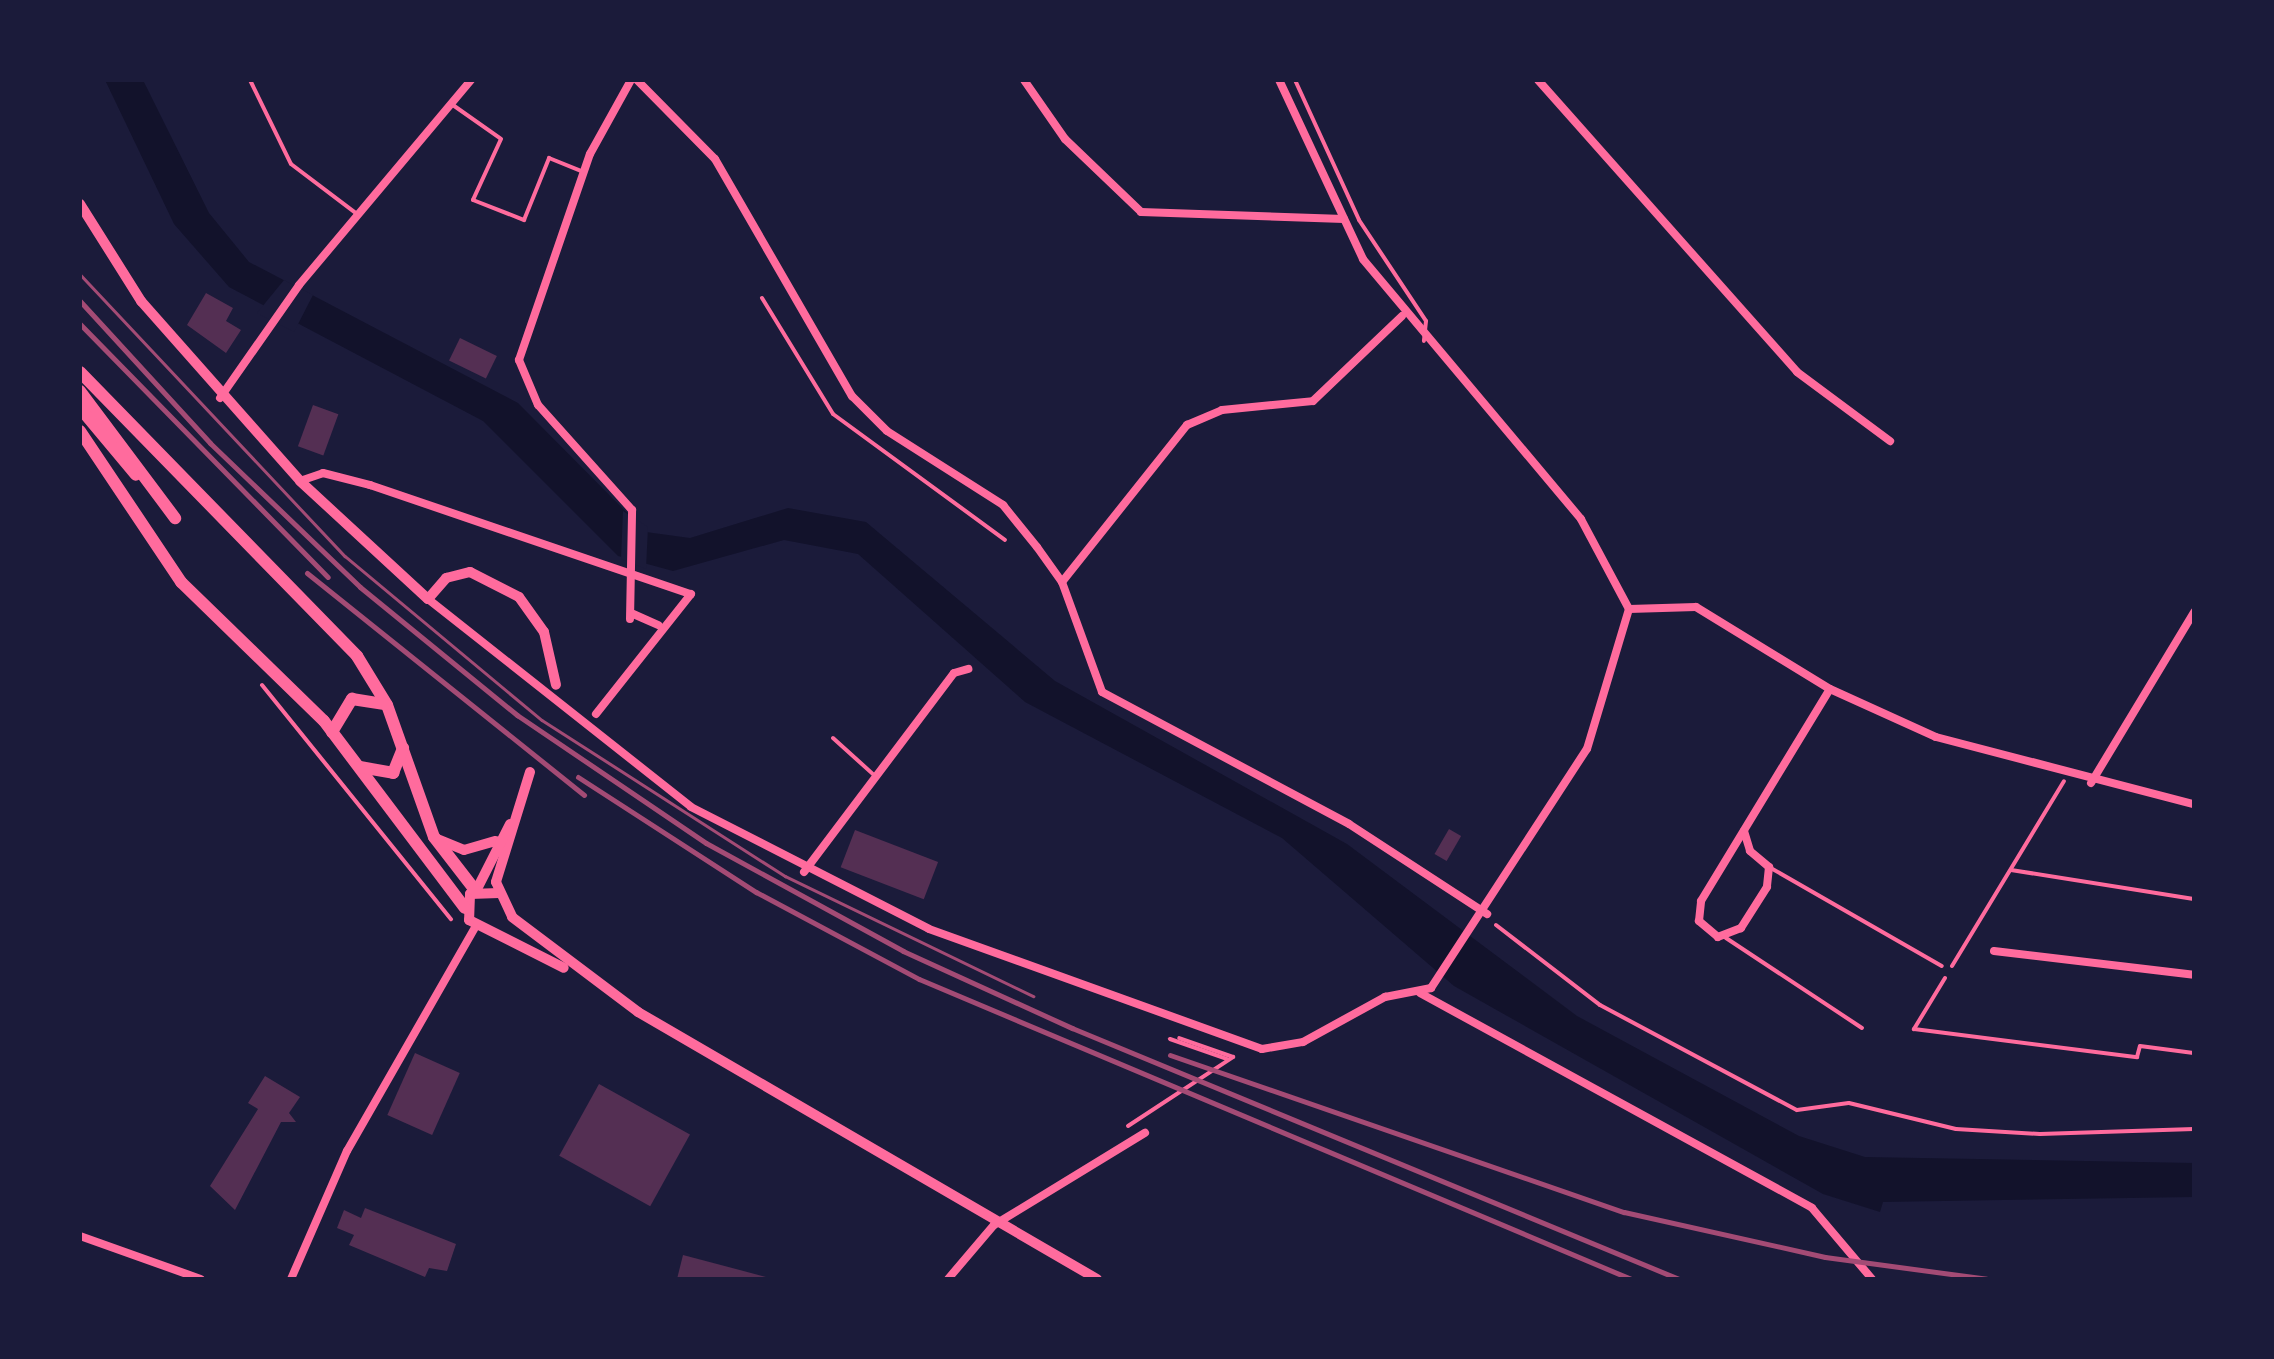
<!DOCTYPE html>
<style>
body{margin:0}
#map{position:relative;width:2274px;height:1359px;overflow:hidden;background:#1b1b3a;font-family:Jost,sans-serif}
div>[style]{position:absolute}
.water>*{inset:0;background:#12122b}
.pier>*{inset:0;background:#1b1b3a}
.building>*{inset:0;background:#542f53;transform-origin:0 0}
.path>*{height:4px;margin:-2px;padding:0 2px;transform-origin:2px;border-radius:2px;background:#ff6b9d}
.service>*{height:4px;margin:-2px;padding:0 2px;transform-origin:2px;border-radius:2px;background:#ff6b9d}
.minor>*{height:8px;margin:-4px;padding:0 4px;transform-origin:4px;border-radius:4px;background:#ff6b9d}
.tertiary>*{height:10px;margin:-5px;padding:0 5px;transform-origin:5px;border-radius:5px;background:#ff6b9d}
.trunk>*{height:12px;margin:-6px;padding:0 6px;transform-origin:6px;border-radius:6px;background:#ff6b9d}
.tram>*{height:2.5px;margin:-1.25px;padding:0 1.25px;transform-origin:1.25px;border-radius:1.25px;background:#a44b75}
.rail>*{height:5px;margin:-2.5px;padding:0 2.5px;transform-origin:2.5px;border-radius:2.5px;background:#a44b75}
span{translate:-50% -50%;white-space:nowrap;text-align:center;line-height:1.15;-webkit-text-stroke:8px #1b1b3a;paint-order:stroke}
.frame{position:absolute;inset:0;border:82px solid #1b1b3a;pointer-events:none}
</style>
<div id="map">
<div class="water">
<div style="clip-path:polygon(105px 80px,143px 80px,209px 213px,249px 262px,518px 403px,646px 532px,690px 538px,788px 508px,866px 522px,1055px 681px,1347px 844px,1577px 1016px,1799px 1136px,1865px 1157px,2194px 1163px,2194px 1197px,1883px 1202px,1880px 1212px,1823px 1194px,1454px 986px,1282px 838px,1025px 702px,858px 554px,784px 540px,673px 571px,618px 556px,483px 421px,229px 287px,174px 224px)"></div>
</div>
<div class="pier">
<div style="clip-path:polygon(284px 280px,313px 295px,294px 332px,257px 313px)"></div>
<div style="clip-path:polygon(623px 511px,648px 527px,646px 569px,621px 559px)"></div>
</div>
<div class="building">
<div style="clip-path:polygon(206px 293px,233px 308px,226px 321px,241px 330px,226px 353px,187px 325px)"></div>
<div style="left:460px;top:338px;width:41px;height:25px;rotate:26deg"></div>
<div style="left:313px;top:405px;width:27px;height:44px;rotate:20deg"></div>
<div style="left:1449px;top:829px;width:14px;height:29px;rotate:30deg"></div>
<div style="left:855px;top:830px;width:89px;height:40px;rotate:21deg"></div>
<div style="left:415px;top:1053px;width:49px;height:68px;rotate:24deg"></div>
<div style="clip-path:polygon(265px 1076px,300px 1097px,289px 1113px,296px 1122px,281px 1122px,235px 1210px,210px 1186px,258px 1109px,248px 1103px)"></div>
<div style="left:599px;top:1084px;width:104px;height:82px;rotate:29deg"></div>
<div style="clip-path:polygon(365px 1208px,456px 1244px,447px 1271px,429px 1268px,425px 1277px,349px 1245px,354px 1235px,337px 1228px,344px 1210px,361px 1218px)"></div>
<div style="clip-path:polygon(683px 1255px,770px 1278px,770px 1279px,677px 1279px)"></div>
</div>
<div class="path">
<div style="left:762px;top:298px;width:136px;rotate:58.5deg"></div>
<div style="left:833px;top:414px;width:213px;rotate:36.2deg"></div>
<div style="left:2011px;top:870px;width:185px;rotate:9deg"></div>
<div style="left:1496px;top:925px;width:131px;rotate:37.6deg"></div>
<div style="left:1600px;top:1005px;width:223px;rotate:28.1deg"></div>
<div style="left:1797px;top:1110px;width:52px;rotate:-7.7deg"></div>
<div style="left:1849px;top:1103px;width:110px;rotate:13.7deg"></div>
<div style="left:1956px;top:1129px;width:84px;rotate:3.4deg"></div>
<div style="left:2040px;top:1134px;width:154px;rotate:-1.9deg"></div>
<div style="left:1952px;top:966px;width:216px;rotate:-58.8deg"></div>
<div style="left:1945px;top:978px;width:60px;rotate:121.3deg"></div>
<div style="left:1914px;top:1029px;width:225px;rotate:7.2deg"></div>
<div style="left:2137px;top:1057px;width:11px;rotate:-75deg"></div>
<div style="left:2140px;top:1046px;width:54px;rotate:7.4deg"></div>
<div style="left:1170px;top:1039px;width:60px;rotate:19.3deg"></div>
<div style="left:1128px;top:1126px;width:126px;rotate:-33.3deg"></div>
<div style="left:1233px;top:1057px;width:57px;rotate:-160.6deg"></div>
</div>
<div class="service">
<div style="left:250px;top:80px;width:93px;rotate:64deg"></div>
<div style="left:291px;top:164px;width:83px;rotate:37.1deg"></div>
<div style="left:1295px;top:80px;width:154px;rotate:65.4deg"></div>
<div style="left:1359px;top:220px;width:121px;rotate:56.4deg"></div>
<div style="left:1426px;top:321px;width:20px;rotate:96deg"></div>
<div style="left:450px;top:103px;width:62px;rotate:35.2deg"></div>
<div style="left:501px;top:139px;width:67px;rotate:114.7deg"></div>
<div style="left:473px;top:200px;width:55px;rotate:21.4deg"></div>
<div style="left:524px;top:220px;width:67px;rotate:-68deg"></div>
<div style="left:549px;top:158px;width:37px;rotate:22deg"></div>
<div style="left:262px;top:685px;width:301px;rotate:51.1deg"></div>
<div style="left:833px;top:738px;width:55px;rotate:42.1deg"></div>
<div style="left:1769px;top:867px;width:199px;rotate:29.8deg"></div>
<div style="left:1726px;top:938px;width:163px;rotate:33.5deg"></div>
</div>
<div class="minor">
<div style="left:637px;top:80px;width:111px;rotate:45.4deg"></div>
<div style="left:715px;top:159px;width:274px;rotate:60deg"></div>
<div style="left:852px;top:396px;width:49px;rotate:45deg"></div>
<div style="left:887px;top:431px;width:138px;rotate:32.5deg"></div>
<div style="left:1003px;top:505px;width:54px;rotate:51deg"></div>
<div style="left:1037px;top:547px;width:43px;rotate:54.5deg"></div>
<div style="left:1062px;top:582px;width:117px;rotate:70deg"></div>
<div style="left:1102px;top:692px;width:280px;rotate:28.1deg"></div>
<div style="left:1349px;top:824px;width:165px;rotate:33.1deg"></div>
<div style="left:1024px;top:80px;width:72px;rotate:55.2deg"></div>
<div style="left:1065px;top:139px;width:105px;rotate:43.8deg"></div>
<div style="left:1141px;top:212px;width:203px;rotate:2deg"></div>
<div style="left:1538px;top:80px;width:390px;rotate:48.4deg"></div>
<div style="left:1797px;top:372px;width:116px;rotate:36.6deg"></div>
<div style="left:220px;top:398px;width:138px;rotate:-55deg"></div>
<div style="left:299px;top:285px;width:268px;rotate:-50deg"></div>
<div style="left:300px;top:481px;width:24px;rotate:-19deg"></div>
<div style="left:323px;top:473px;width:49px;rotate:14.3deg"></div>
<div style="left:370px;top:485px;width:339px;rotate:18.8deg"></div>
<div style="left:691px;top:594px;width:153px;rotate:128.4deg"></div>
<div style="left:1062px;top:582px;width:201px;rotate:-51.5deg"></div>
<div style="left:1187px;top:425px;width:38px;rotate:-23deg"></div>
<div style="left:1222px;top:410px;width:91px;rotate:-5.6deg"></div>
<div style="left:1313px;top:401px;width:123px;rotate:-43.7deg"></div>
<div style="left:428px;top:599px;width:335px;rotate:38.3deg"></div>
<div style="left:691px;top:807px;width:267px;rotate:27.1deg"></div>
<div style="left:929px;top:929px;width:354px;rotate:19.8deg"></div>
<div style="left:1262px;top:1049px;width:42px;rotate:-9.7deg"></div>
<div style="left:1303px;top:1042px;width:94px;rotate:-28.8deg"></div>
<div style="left:1385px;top:997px;width:47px;rotate:-11.1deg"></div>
<div style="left:1431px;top:988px;width:285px;rotate:-56.9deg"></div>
<div style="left:1587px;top:749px;width:146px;rotate:-73.3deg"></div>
<div style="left:1629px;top:609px;width:102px;rotate:-118.1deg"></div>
<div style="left:1581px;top:519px;width:339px;rotate:-130deg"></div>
<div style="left:1363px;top:259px;width:198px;rotate:-115.1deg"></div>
<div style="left:1629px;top:609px;width:67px;rotate:-1.7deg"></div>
<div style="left:1696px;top:607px;width:157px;rotate:31.5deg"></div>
<div style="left:1830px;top:689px;width:116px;rotate:24.4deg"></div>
<div style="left:1936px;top:737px;width:267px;rotate:14.6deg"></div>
<div style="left:631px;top:613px;width:30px;rotate:24deg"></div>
<div style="left:630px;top:619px;width:109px;rotate:-88.9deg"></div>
<div style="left:632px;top:510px;width:141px;rotate:-131.8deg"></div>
<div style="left:538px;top:405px;width:49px;rotate:-112.9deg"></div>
<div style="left:519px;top:360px;width:218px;rotate:-71deg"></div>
<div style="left:590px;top:154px;width:85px;rotate:-61deg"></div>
<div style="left:2091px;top:783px;width:200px;rotate:-58.9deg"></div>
<div style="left:1744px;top:831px;width:21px;rotate:73deg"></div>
<div style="left:1750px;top:851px;width:25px;rotate:40deg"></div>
<div style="left:1769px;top:867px;width:20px;rotate:96deg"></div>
<div style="left:1767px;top:887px;width:49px;rotate:122.4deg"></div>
<div style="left:1741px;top:928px;width:25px;rotate:159deg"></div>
<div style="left:1718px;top:937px;width:25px;rotate:-140deg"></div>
<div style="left:1699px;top:921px;width:20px;rotate:-84deg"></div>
<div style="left:1701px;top:901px;width:248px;rotate:-58.7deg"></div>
<div style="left:804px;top:872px;width:249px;rotate:-53deg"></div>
<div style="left:954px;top:673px;width:15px;rotate:-16deg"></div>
<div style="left:1994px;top:951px;width:201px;rotate:6.8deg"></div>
<div style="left:1420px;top:993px;width:447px;rotate:28.7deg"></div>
<div style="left:1812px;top:1208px;width:93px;rotate:49.8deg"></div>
<div style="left:80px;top:1236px;width:128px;rotate:19.6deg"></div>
<div style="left:291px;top:1279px;width:140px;rotate:-66.4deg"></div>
<div style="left:347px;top:1151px;width:259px;rotate:-60.2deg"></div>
<div style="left:948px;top:1279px;width:71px;rotate:-49.6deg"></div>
<div style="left:994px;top:1225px;width:177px;rotate:-31.4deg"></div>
</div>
<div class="tertiary">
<div style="left:80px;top:204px;width:115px;rotate:57.8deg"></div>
<div style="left:141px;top:301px;width:240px;rotate:48.5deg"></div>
<div style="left:300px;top:481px;width:174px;rotate:42.7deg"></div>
<div style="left:428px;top:599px;width:28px;rotate:-49deg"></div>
<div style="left:446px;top:578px;width:25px;rotate:-14deg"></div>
<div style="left:470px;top:572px;width:55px;rotate:27deg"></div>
<div style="left:519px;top:597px;width:43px;rotate:54.5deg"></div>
<div style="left:544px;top:632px;width:54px;rotate:77.2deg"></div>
<div style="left:530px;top:772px;width:115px;rotate:107.2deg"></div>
<div style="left:496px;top:882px;width:38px;rotate:65deg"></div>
<div style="left:512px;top:917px;width:158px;rotate:37deg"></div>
<div style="left:638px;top:1012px;width:531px;rotate:30.19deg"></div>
<div style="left:437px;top:839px;width:29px;rotate:22deg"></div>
<div style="left:464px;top:850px;width:33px;rotate:-16deg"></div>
<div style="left:477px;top:889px;width:73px;rotate:-63.1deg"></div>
<div style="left:499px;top:893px;width:29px;rotate:178deg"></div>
<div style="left:470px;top:894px;width:26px;rotate:92deg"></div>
<div style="left:469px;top:920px;width:106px;rotate:26.8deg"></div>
</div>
<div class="trunk">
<div style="left:80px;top:372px;width:397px;rotate:45.7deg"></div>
<div style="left:357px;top:656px;width:57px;rotate:58.5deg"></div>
<div style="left:387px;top:705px;width:140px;rotate:70.4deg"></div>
<div style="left:434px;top:837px;width:67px;rotate:52.3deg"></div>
<div style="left:80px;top:391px;width:159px;rotate:53.2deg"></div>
<div style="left:80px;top:408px;width:87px;rotate:50.1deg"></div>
<div style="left:80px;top:431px;width:182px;rotate:56.2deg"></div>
<div style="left:181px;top:582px;width:199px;rotate:44.2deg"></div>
<div style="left:324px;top:721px;width:234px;rotate:53deg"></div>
<div style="left:332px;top:732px;width:39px;rotate:-59deg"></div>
<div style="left:352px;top:699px;width:33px;rotate:9deg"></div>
<div style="left:360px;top:767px;width:34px;rotate:10deg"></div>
<div style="left:393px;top:773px;width:27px;rotate:-68deg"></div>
</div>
<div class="tram">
<div style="left:80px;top:274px;width:387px;rotate:46.8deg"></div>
<div style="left:345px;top:556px;width:256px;rotate:39.8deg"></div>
<div style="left:542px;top:720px;width:289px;rotate:32.7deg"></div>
<div style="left:785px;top:876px;width:276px;rotate:25.8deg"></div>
</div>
<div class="rail">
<div style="left:80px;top:301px;width:193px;rotate:47.5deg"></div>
<div style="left:210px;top:443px;width:208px;rotate:43.8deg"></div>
<div style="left:360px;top:587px;width:203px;rotate:39.2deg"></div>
<div style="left:517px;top:715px;width:228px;rotate:34.1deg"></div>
<div style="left:706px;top:843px;width:225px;rotate:28.7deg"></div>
<div style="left:903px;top:951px;width:186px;rotate:24.5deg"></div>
<div style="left:1072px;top:1028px;width:657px;rotate:22.47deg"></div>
<div style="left:80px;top:324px;width:354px;rotate:45.6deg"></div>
<div style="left:307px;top:573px;width:355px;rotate:38.7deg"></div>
<div style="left:578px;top:777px;width:212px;rotate:32.9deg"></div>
<div style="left:756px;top:892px;width:185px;rotate:28.1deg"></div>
<div style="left:919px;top:979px;width:773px;rotate:22.85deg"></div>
<div style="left:1170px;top:1055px;width:480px;rotate:19.1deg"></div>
<div style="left:1624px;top:1212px;width:206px;rotate:12.6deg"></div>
<div style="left:1825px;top:1257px;width:163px;rotate:7.7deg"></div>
</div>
<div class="frame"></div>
</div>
